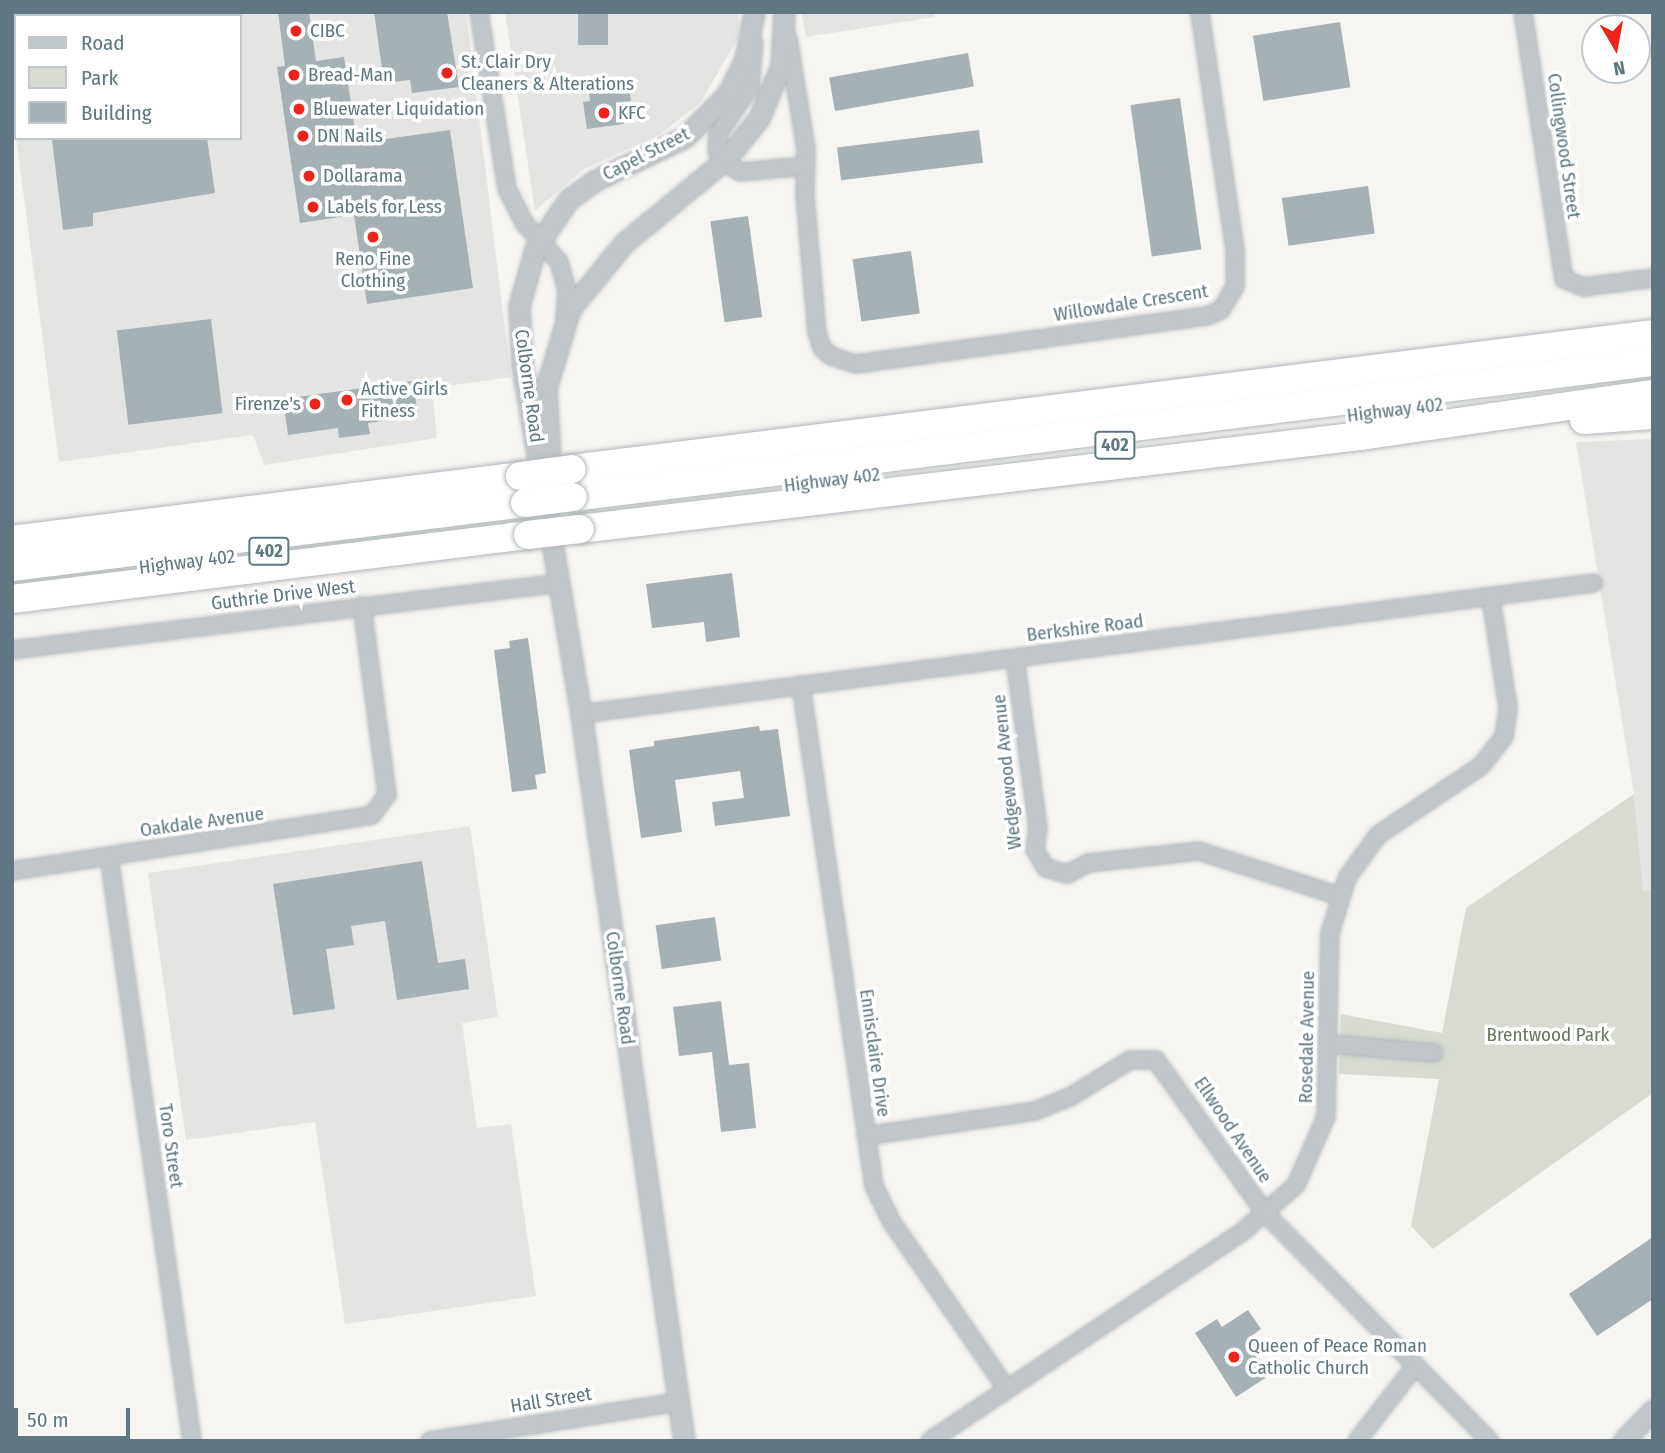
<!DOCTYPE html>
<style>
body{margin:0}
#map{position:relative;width:1665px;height:1453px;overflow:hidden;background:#f6f5f2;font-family:"Fira Sans Condensed",sans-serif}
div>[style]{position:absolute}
.built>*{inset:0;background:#e4e5e3}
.green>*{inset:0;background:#d7dbd1}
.building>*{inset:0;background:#a5b1b5;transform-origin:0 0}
.roads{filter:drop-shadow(0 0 2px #b1b7ba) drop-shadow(0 0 2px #b1b7ba)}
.minor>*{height:16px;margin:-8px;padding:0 8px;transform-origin:8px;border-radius:8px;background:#c0c6c9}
.tertiary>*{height:19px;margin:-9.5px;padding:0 9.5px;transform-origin:9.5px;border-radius:9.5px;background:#c0c6c9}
.motorway>*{height:28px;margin:-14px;padding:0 14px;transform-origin:14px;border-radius:14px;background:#fff}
.bridges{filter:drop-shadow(0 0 2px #b1b7ba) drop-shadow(0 0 2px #b1b7ba)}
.motorway-bridge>*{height:28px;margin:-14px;padding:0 14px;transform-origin:14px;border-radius:14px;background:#fff}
.dots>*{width:19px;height:19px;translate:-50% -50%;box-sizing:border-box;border:4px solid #fff;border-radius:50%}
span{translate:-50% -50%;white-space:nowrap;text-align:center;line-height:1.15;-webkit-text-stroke:7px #fff;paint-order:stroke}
.shield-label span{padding:2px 5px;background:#fff;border:2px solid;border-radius:5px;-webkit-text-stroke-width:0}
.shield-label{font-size:18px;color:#5f7780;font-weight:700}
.poi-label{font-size:19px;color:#5f7780}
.left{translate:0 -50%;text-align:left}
.right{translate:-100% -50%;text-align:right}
.street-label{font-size:19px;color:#5f7780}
.park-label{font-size:19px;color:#67775e}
.frame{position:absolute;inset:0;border:14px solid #5f7780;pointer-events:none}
.legend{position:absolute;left:14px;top:14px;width:228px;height:126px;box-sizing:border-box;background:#fff;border:2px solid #bfc9cc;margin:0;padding:9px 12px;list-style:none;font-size:21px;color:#5f7780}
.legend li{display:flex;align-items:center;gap:14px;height:35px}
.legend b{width:35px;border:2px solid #bfc9cc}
.north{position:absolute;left:1581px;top:14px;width:70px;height:70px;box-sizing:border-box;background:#fff;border:2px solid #bfc9cc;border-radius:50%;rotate:170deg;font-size:19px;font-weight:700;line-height:28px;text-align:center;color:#5f7780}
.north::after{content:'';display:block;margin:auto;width:24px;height:32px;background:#f02318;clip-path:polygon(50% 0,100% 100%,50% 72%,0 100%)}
.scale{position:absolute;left:14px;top:1408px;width:116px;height:32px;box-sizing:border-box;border:4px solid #5f7780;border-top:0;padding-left:9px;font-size:21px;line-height:24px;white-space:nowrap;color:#5f7780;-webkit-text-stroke:5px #fff;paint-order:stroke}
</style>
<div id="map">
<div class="built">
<div style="clip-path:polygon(33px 12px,466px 12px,511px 377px,432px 388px,437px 438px,264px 465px,253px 435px,59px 462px,16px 138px,240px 138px,240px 16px,16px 16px,16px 136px,12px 16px)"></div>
<div style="clip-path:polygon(505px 12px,739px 12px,738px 38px,701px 102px,659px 135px,584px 169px,535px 211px)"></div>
<div style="clip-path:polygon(801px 12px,934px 12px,935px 17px,806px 37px)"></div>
<div style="clip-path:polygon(1653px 439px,1653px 890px,1643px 892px,1634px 794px,1576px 442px)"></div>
<div style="clip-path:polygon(470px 826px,498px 1017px,462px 1023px,477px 1128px,511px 1124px,536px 1296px,345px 1324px,315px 1122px,186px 1140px,148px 873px)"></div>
</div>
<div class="green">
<div style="clip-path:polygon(1634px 794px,1643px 891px,1653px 890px,1653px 1093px,1433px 1249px,1411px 1226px,1439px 1079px,1339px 1074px,1341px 1014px,1442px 1033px,1466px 908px)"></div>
</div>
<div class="building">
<div style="clip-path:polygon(278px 12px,309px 12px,316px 61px,344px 57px,357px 143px,450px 130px,473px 288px,367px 304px,354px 215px,300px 223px,277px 67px,285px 66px)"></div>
<div style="clip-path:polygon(374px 12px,447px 12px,459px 87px,412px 93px,410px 80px,384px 83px)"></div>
<div style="left:578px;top:12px;width:30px;height:33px"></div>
<div style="left:1340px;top:22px;width:66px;height:88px;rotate:81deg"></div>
<div style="left:968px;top:53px;width:34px;height:141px;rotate:80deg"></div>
<div style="clip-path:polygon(629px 87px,631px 101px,621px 102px,624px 124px,587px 129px,583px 102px,590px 101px,589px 93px)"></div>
<div style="left:1180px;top:98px;width:153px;height:50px;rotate:82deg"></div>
<div style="left:979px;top:130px;width:33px;height:143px;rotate:83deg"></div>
<div style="clip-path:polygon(207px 138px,215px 193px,93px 213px,93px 226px,63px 230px,52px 140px)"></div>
<div style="left:1368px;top:186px;width:48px;height:87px;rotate:82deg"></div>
<div style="left:748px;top:216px;width:102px;height:38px;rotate:82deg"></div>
<div style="left:911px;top:251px;width:63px;height:59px;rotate:82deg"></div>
<div style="left:211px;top:319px;width:95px;height:95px;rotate:83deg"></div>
<div style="clip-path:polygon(413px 381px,418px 416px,368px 423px,370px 434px,339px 438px,338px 428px,288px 435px,283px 399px)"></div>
<div style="clip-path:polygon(732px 573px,740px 637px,706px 642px,704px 622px,652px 628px,646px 584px)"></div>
<div style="clip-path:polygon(528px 638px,546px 773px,535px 775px,537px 789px,512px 792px,494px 650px,510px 648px,509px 641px)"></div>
<div style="clip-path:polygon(759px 726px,760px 731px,778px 729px,790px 816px,715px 826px,712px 802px,744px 798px,740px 771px,675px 780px,682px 832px,641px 838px,629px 750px,654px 746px,654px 741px)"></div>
<div style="clip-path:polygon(422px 861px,438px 963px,465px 959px,469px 989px,397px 1000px,385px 921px,351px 926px,354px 945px,326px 949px,335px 1009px,293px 1015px,273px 884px)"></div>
<div style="left:715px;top:917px;width:44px;height:60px;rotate:82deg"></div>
<div style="clip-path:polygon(721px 1001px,729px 1065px,749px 1063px,756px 1128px,721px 1132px,712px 1052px,679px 1056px,673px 1007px)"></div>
<div style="clip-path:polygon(1653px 1237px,1653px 1299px,1597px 1336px,1569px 1294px)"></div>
<div style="clip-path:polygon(1248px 1310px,1261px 1329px,1247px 1339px,1270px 1375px,1236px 1397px,1195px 1333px,1217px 1319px,1222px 1327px)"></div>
</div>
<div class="roads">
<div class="minor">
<div style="left:479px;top:12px;width:179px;rotate:81deg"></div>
<div style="left:507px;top:189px;width:38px;rotate:63deg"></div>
<div style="left:524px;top:223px;width:52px;rotate:48.1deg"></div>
<div style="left:559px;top:262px;width:29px;rotate:74deg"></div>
<div style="left:567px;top:290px;width:28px;rotate:94deg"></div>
<div style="left:1523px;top:12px;width:270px;rotate:81.3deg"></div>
<div style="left:1564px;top:279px;width:22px;rotate:22deg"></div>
<div style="left:1584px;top:287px;width:70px;rotate:-7.4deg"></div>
<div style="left:788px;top:38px;width:112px;rotate:80.8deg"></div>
<div style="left:806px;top:149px;width:47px;rotate:91.2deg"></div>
<div style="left:805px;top:196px;width:137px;rotate:85deg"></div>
<div style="left:817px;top:332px;width:17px;rotate:73deg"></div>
<div style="left:822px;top:348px;width:12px;rotate:42deg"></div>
<div style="left:831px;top:356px;width:26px;rotate:18deg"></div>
<div style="left:856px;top:364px;width:354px;rotate:-7.8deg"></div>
<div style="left:1207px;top:316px;width:15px;rotate:-23deg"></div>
<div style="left:1221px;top:310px;width:27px;rotate:-59deg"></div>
<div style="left:1235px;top:287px;width:37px;rotate:-90deg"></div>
<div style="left:1235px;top:250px;width:241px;rotate:-98.4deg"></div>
<div style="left:754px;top:43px;width:44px;rotate:95.2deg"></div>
<div style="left:750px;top:87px;width:57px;rotate:124.2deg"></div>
<div style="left:718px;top:134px;width:17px;rotate:93deg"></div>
<div style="left:717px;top:151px;width:12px;rotate:59deg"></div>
<div style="left:723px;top:161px;width:20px;rotate:33deg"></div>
<div style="left:740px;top:172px;width:66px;rotate:-5.2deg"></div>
<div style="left:12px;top:650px;width:552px;rotate:-6.97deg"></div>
<div style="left:1015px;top:658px;width:172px;rotate:82.3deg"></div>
<div style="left:1038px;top:828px;width:22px;rotate:98deg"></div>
<div style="left:1035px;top:850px;width:21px;rotate:59deg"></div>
<div style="left:1046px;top:868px;width:22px;rotate:16deg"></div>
<div style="left:1067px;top:874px;width:25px;rotate:-27deg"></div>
<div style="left:1089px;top:863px;width:111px;rotate:-6.2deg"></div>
<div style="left:1199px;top:851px;width:147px;rotate:17.8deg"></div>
<div style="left:801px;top:685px;width:506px;rotate:81.71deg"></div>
<div style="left:874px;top:1186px;width:39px;rotate:64deg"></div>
<div style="left:891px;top:1221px;width:204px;rotate:55.4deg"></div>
<div style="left:581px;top:714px;width:1021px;rotate:-7.37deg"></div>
<div style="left:109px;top:856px;width:591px;rotate:81.92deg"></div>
<div style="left:12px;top:871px;width:364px;rotate:-8.8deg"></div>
<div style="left:372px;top:815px;width:25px;rotate:-53deg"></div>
<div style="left:387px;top:795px;width:191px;rotate:-97.5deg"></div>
<div style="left:1329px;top:1044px;width:105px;rotate:4.9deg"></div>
<div style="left:866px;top:1136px;width:171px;rotate:-8.4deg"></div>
<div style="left:1035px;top:1111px;width:38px;rotate:-22deg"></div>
<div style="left:1070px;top:1097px;width:70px;rotate:-31.7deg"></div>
<div style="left:1130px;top:1060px;width:26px"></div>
<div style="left:1156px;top:1060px;width:188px;rotate:54.5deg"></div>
<div style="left:1265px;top:1213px;width:320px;rotate:45.4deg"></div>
<div style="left:430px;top:1441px;width:252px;rotate:-8.9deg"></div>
<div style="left:930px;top:1441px;width:374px;rotate:-33.8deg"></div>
<div style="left:1241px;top:1233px;width:73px;rotate:-41.1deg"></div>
<div style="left:1296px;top:1185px;width:74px;rotate:-66.2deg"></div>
<div style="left:1326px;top:1117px;width:184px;rotate:-88.8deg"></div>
<div style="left:1330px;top:933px;width:58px;rotate:-72.8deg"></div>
<div style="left:1347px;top:878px;width:53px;rotate:-54.2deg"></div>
<div style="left:1378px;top:835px;width:124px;rotate:-33.8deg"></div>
<div style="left:1481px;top:766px;width:37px;rotate:-52deg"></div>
<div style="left:1504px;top:737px;width:29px;rotate:-82deg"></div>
<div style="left:1508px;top:708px;width:111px;rotate:-98.8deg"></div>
<div style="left:1357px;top:1441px;width:96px;rotate:-52.2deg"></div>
</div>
<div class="tertiary">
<div style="left:550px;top:462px;width:74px;rotate:-93.1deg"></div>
<div style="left:546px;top:388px;width:83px;rotate:-73.1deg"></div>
<div style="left:570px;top:309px;width:85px;rotate:-50.7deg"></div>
<div style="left:624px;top:243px;width:132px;rotate:-39.5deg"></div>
<div style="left:726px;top:159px;width:53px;rotate:-51.2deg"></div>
<div style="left:759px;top:118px;width:56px;rotate:-67.1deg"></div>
<div style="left:781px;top:66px;width:54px;rotate:-86.8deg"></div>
<div style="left:684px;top:1441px;width:734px;rotate:-98.06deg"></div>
<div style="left:581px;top:714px;width:355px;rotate:-99.6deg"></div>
<div style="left:522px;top:364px;width:58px;rotate:-93deg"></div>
<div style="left:519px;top:306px;width:59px;rotate:-74.3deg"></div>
<div style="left:535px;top:249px;width:59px;rotate:-56deg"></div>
<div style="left:568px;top:200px;width:32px;rotate:-36deg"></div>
<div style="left:594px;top:181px;width:101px;rotate:-25.8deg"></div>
<div style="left:685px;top:137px;width:59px;rotate:-45deg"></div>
<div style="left:727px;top:95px;width:39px;rotate:-63deg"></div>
<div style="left:745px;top:60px;width:49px;rotate:-79.4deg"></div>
<div style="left:1623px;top:1441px;width:43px;rotate:-45.9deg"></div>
</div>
<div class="motorway">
<div style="left:1584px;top:420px;width:69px;rotate:-4.1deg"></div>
<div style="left:572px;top:469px;width:1089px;rotate:-7.12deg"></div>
<div style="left:573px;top:497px;width:1088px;rotate:-7.13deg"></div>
<div style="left:580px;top:529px;width:787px;rotate:-6.79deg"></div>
<div style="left:1361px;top:436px;width:295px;rotate:-8.2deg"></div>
<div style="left:12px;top:540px;width:512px;rotate:-7.18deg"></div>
<div style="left:12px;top:567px;width:517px;rotate:-7.11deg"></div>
<div style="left:12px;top:599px;width:520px;rotate:-7.07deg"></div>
</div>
</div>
<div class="bridges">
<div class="motorway-bridge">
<div style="left:520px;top:476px;width:52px;rotate:-7.7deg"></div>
<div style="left:525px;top:503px;width:48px;rotate:-7.1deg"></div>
<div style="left:528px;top:535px;width:52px;rotate:-6.6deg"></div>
</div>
</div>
<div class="dots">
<div style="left:296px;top:31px;background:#f02318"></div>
<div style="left:447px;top:73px;background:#f02318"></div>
<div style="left:294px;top:75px;background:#f02318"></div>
<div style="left:299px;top:109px;background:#f02318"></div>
<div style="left:604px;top:113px;background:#f02318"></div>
<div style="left:303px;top:136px;background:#f02318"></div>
<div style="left:309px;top:176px;background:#f02318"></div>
<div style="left:313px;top:207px;background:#f02318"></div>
<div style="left:373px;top:237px;background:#f02318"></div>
<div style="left:347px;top:400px;background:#f02318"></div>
<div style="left:315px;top:404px;background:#f02318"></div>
<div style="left:1234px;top:1357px;background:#f02318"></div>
</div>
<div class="shield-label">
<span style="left:1115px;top:445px">402</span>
<span style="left:269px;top:551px">402</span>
</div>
<div class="poi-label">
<span class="left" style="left:310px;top:31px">CIBC</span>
<span class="left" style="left:461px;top:73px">St. Clair Dry<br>Cleaners &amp; Alterations</span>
<span class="left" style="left:308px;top:75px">Bread-Man</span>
<span class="left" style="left:313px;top:109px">Bluewater Liquidation</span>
<span class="left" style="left:618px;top:113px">KFC</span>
<span class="left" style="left:317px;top:136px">DN Nails</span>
<span class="left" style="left:323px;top:176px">Dollarama</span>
<span class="left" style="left:327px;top:207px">Labels for Less</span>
<span style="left:373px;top:270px">Reno Fine<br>Clothing</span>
<span class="left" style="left:361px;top:400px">Active Girls<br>Fitness</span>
<span class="right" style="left:301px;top:404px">Firenze's</span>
<span class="left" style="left:1248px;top:1357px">Queen of Peace Roman<br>Catholic Church</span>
</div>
<div class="street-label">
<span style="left:1564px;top:146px;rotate:82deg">Collingwood Street</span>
<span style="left:646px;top:154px;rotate:-27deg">Capel Street</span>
<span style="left:1131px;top:303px;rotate:-9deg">Willowdale Crescent</span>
<span style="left:529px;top:386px;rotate:82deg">Colborne Road</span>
<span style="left:1395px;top:410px;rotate:-7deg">Highway 402</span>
<span style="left:832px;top:480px;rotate:-7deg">Highway 402</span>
<span style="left:187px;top:562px;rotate:-7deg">Highway 402</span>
<span style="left:283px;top:595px;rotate:-7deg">Guthrie Drive West</span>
<span style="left:1085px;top:628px;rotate:-7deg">Berkshire Road</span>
<span style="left:1007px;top:772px;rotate:-96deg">Wedgewood Avenue</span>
<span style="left:202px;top:822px;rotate:-8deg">Oakdale Avenue</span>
<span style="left:620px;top:988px;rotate:82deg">Colborne Road</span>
<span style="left:1307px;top:1037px;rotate:-89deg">Rosedale Avenue</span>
<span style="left:875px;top:1053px;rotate:82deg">Ennisclaire Drive</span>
<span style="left:1233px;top:1130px;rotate:56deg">Ellwood Avenue</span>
<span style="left:171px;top:1146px;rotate:82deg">Toro Street</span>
<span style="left:551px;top:1400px;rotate:-9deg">Hall Street</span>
</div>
<div class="park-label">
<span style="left:1548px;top:1035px">Brentwood Park</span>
</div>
<div class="frame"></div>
<ul class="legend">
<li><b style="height:9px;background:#c0c6c9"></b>Road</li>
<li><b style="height:19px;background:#d7dbd1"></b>Park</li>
<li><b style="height:19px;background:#a5b1b5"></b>Building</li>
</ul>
<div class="north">N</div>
<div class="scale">50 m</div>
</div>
